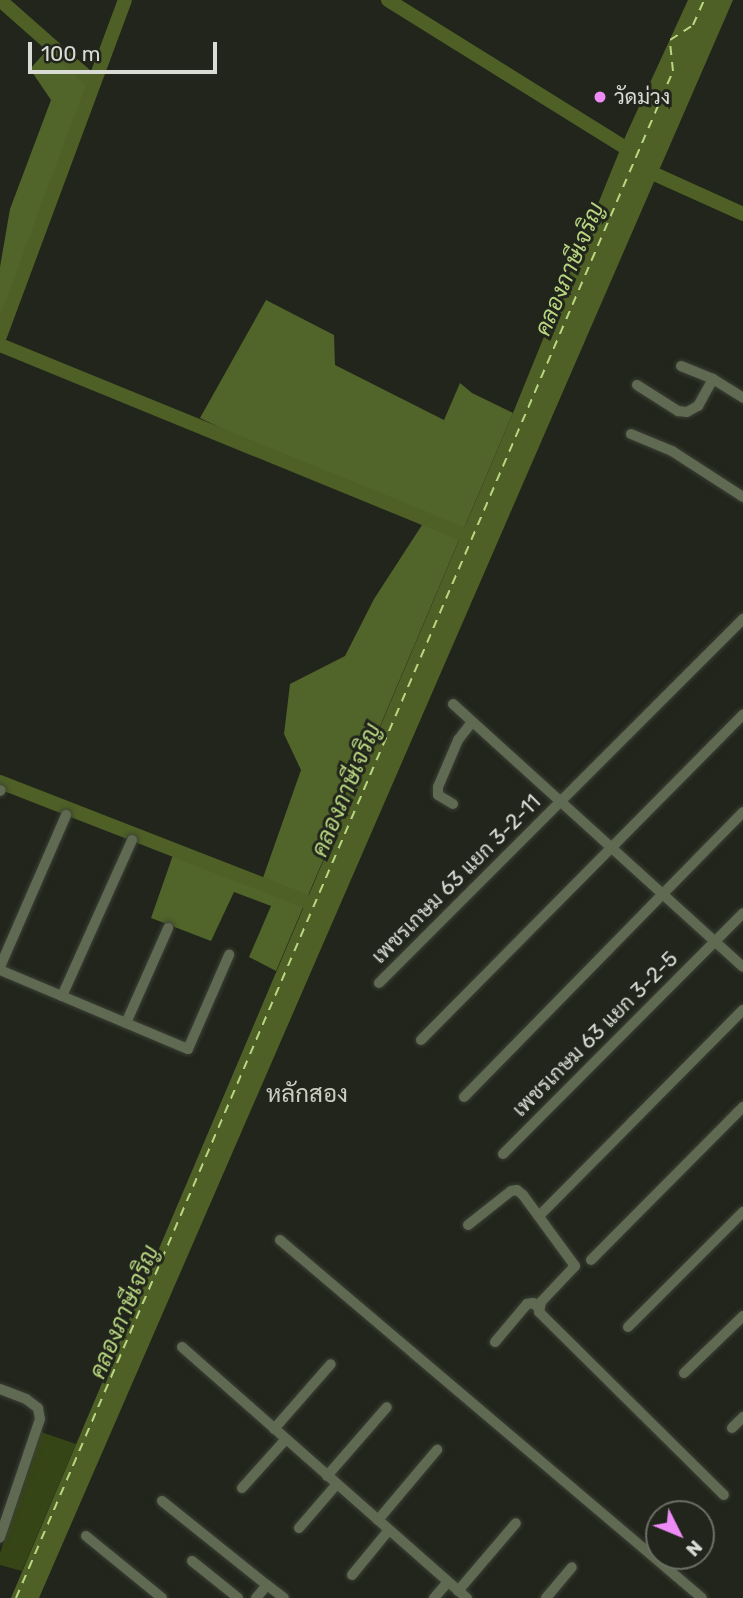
<!DOCTYPE html>
<meta charset="utf-8">
<style>
body{margin:0}
#map{position:relative;width:743px;height:1598px;overflow:hidden;background:#21251b;font-family:Rubik,Sarabun,sans-serif}
div>[style]{position:absolute}
.green>*{inset:0;background:#364515}
.forest>*{inset:0;background:#516429}
.water>*{inset:0;background:#4e6026}
.canal>*{height:14px;margin:-7px;padding:0 7px;transform-origin:7px;border-radius:7px;background:#4e6026}
.ferry>*{height:2px;margin-top:-1px;transform-origin:0;background:repeating-linear-gradient(90deg,#b9d781 0 9px,transparent 0 16px)}
.roads{filter:drop-shadow(0 0 2px #3b3f35) drop-shadow(0 0 2px #3b3f35)}
.minor>*{height:10px;margin:-5px;padding:0 5px;transform-origin:5px;border-radius:5px;background:#606951}
.dots>*{width:19px;height:19px;translate:-50% -50%;box-sizing:border-box;border:4px solid #21251b;border-radius:50%}
span{translate:-50% -50%;white-space:nowrap;text-align:center;line-height:1.15;-webkit-text-stroke:6px #21251b;paint-order:stroke}
.poi-label{font-size:21px;color:#d9dcd5}
.left{translate:0 -50%;text-align:left}
.street-label{font-size:21px;color:#d9dcd5}
.water-label{font-size:23px;color:#b9d781;font-style:italic}
.quarter-label{font-size:24px;color:#c9cec1}
.north{position:absolute;left:645px;top:1500px;width:70px;height:70px;box-sizing:border-box;background:#21251b;border:2px solid #6b6e65;border-radius:50%;rotate:133deg;font-size:19px;font-weight:700;line-height:28px;text-align:center;color:#d9dcd5}
.north::after{content:'';display:block;margin:auto;width:24px;height:32px;background:#ef8bf6;clip-path:polygon(50% 0,100% 100%,50% 72%,0 100%)}
.scale{position:absolute;left:28px;top:42px;width:189px;height:32px;box-sizing:border-box;border:4px solid #d9dcd5;border-top:0;padding-left:9px;font-size:21px;line-height:24px;white-space:nowrap;color:#d9dcd5;-webkit-text-stroke:5px #21251b;paint-order:stroke}
</style>
<div id="map">
<div class="green">
<div style="clip-path:polygon(41px 1432px,76px 1444px,22px 1571px,0 1565px,0 1553px)"></div>
</div>
<div class="forest">
<div style="clip-path:polygon(54px 42px,98px 81px,0 349px,0 267px,10px 209px,51px 100px,30px 69px)"></div>
<div style="clip-path:polygon(266px 300px,334px 335px,335px 365px,444px 420px,460px 383px,472px 393px,513px 413px,276px 971px,249px 957px,271px 906px,234px 892px,211px 941px,151px 918px,173px 855px,259px 889px,301px 770px,284px 734px,290px 684px,345px 656px,374px 599px,422px 525px,200px 418px)"></div>
</div>
<div class="water">
<div style="clip-path:polygon(688px 0,733px 0,39px 1598px,11px 1598px,513px 413px,626px 135px)"></div>
</div>
<div class="canal">
<div style="left:0;top:0;width:125px;rotate:41.4deg"></div>
<div style="left:388px;top:0;width:293px;rotate:31.9deg"></div>
<div style="left:639px;top:167px;width:114px;rotate:24.3deg"></div>
<div style="left:0;top:336px;width:358px;rotate:-69.6deg"></div>
<div style="left:0;top:345px;width:515px;rotate:22.23deg"></div>
<div style="left:0;top:782px;width:344px;rotate:21.3deg"></div>
</div>
<div class="ferry">
<div style="left:16px;top:1598px;width:1662px;rotate:-66.72deg"></div>
<div style="left:673px;top:71px;width:31px;rotate:-96deg"></div>
<div style="left:670px;top:40px;width:27px;rotate:-33deg"></div>
<div style="left:693px;top:25px;width:27px;rotate:-66deg"></div>
</div>
<div class="roads">
<div class="minor">
<div style="left:681px;top:366px;width:35px;rotate:22deg"></div>
<div style="left:637px;top:385px;width:49px;rotate:32.4deg"></div>
<div style="left:678px;top:411px;width:9px;rotate:6deg"></div>
<div style="left:687px;top:412px;width:13px;rotate:-29deg"></div>
<div style="left:698px;top:406px;width:31px;rotate:-61deg"></div>
<div style="left:713px;top:379px;width:36px;rotate:32deg"></div>
<div style="left:631px;top:434px;width:44px;rotate:22.5deg"></div>
<div style="left:672px;top:451px;width:85px;rotate:32.9deg"></div>
<div style="left:453px;top:704px;width:391px;rotate:42.2deg"></div>
<div style="left:0;top:791px;width:1px;rotate:-45deg"></div>
<div style="left:453px;top:804px;width:17px;rotate:-149deg"></div>
<div style="left:438px;top:795px;width:8px;rotate:-90deg"></div>
<div style="left:438px;top:787px;width:51px;rotate:-66.9deg"></div>
<div style="left:458px;top:740px;width:23px;rotate:-52deg"></div>
<div style="left:0;top:967px;width:166px;rotate:-66.5deg"></div>
<div style="left:0;top:970px;width:204px;rotate:22.8deg"></div>
<div style="left:188px;top:1049px;width:103px;rotate:-66.4deg"></div>
<div style="left:379px;top:983px;width:515px;rotate:-45deg"></div>
<div style="left:62px;top:996px;width:171px;rotate:-65.8deg"></div>
<div style="left:126px;top:1023px;width:104px;rotate:-66.1deg"></div>
<div style="left:421px;top:1040px;width:458px;rotate:-45.3deg"></div>
<div style="left:464px;top:1097px;width:399px;rotate:-45.6deg"></div>
<div style="left:503px;top:1154px;width:340px;rotate:-45.1deg"></div>
<div style="left:539px;top:1216px;width:290px;rotate:-45.3deg"></div>
<div style="left:468px;top:1225px;width:55px;rotate:-38.3deg"></div>
<div style="left:511px;top:1191px;width:6px;rotate:-9deg"></div>
<div style="left:517px;top:1190px;width:8px;rotate:40deg"></div>
<div style="left:523px;top:1195px;width:88px;rotate:53.8deg"></div>
<div style="left:575px;top:1266px;width:50px;rotate:133.4deg"></div>
<div style="left:541px;top:1302px;width:10px;rotate:101deg"></div>
<div style="left:539px;top:1312px;width:260px;rotate:44.7deg"></div>
<div style="left:280px;top:1240px;width:553px;rotate:40.31deg"></div>
<div style="left:591px;top:1260px;width:216px;rotate:-45.2deg"></div>
<div style="left:628px;top:1327px;width:163px;rotate:-45deg"></div>
<div style="left:495px;top:1342px;width:50px;rotate:-49.9deg"></div>
<div style="left:527px;top:1304px;width:6px;rotate:-9deg"></div>
<div style="left:533px;top:1303px;width:6px;rotate:39deg"></div>
<div style="left:182px;top:1347px;width:380px;rotate:41.4deg"></div>
<div style="left:684px;top:1373px;width:82px;rotate:-44deg"></div>
<div style="left:0;top:1389px;width:28px;rotate:21deg"></div>
<div style="left:26px;top:1399px;width:15px;rotate:37deg"></div>
<div style="left:38px;top:1408px;width:11px;rotate:80deg"></div>
<div style="left:40px;top:1419px;width:125px;rotate:108.7deg"></div>
<div style="left:732px;top:1428px;width:16px;rotate:-45deg"></div>
<div style="left:274px;top:1429px;width:86px;rotate:-48.8deg"></div>
<div style="left:327px;top:1476px;width:91px;rotate:-49deg"></div>
<div style="left:242px;top:1488px;width:66px;rotate:-48.1deg"></div>
<div style="left:162px;top:1501px;width:134px;rotate:38.7deg"></div>
<div style="left:267px;top:1585px;width:17px;rotate:130deg"></div>
<div style="left:378px;top:1520px;width:92px;rotate:-49.9deg"></div>
<div style="left:299px;top:1528px;width:58px;rotate:-49.2deg"></div>
<div style="left:86px;top:1536px;width:98px;rotate:39.2deg"></div>
<div style="left:192px;top:1561px;width:59px;rotate:38.8deg"></div>
<div style="left:352px;top:1575px;width:58px;rotate:-50.6deg"></div>
<div style="left:267px;top:1585px;width:21px;rotate:37deg"></div>
<div style="left:458px;top:1591px;width:89px;rotate:-49.5deg"></div>
<div style="left:434px;top:1598px;width:21px;rotate:-49deg"></div>
<div style="left:546px;top:1598px;width:40px;rotate:-50deg"></div>
</div>
</div>
<div class="dots">
<div style="left:600px;top:97px;background:#ef8bf6"></div>
</div>
<div class="poi-label">
<span class="left" style="left:614px;top:97px">วัดม่วง</span>
</div>
<div class="street-label">
<span style="left:456px;top:879px;rotate:-45deg">เพชรเกษม 63 แยก 3-2-11</span>
<span style="left:595px;top:1034px;rotate:-45deg">เพชรเกษม 63 แยก 3-2-5</span>
</div>
<div class="water-label">
<span style="left:569px;top:269px;rotate:-67deg">คลองภาษีเจริญ</span>
<span style="left:346px;top:790px;rotate:-67deg">คลองภาษีเจริญ</span>
<span style="left:124px;top:1312px;rotate:-67deg">คลองภาษีเจริญ</span>
</div>
<div class="quarter-label">
<span style="left:307px;top:1095px">หลักสอง</span>
</div>
<div class="north">N</div>
<div class="scale">100 m</div>
</div>
